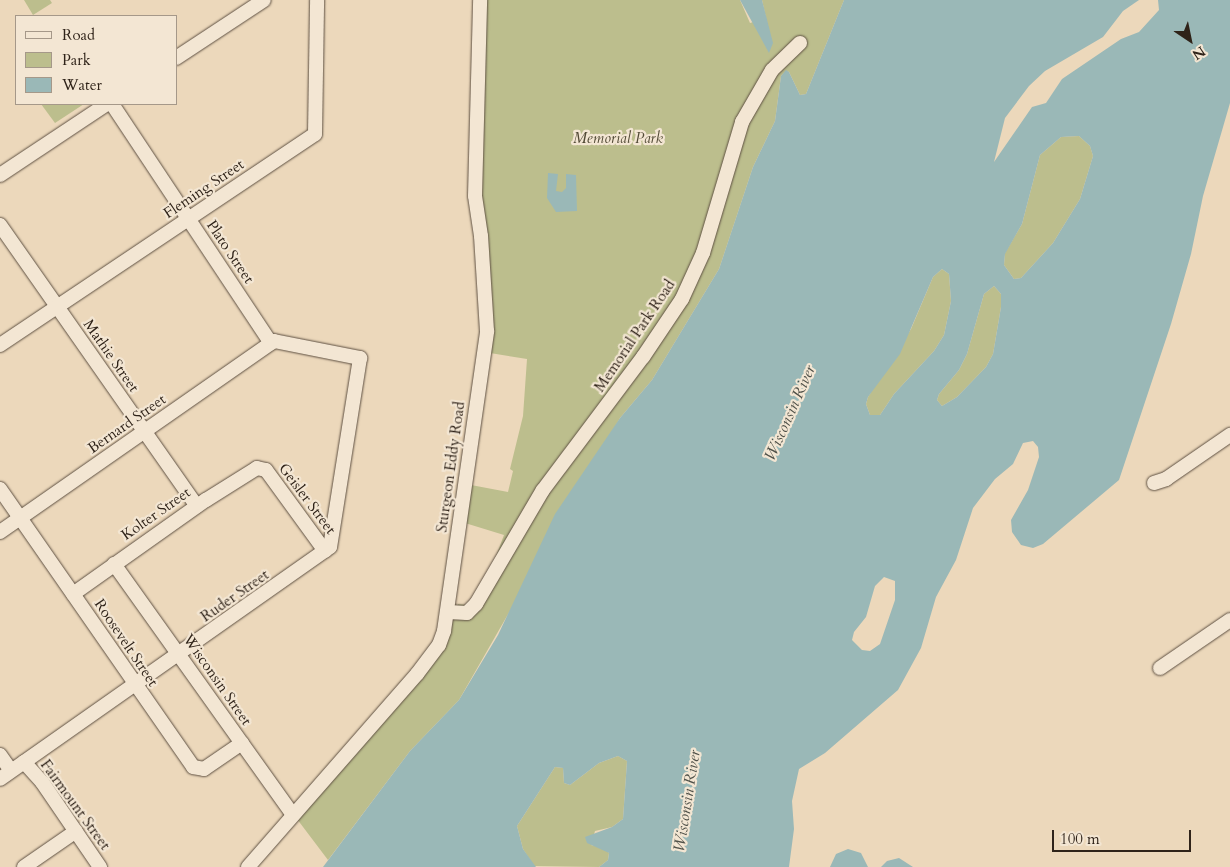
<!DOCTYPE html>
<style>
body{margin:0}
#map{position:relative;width:1230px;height:867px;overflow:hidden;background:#ecd8bb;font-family:Cardo,serif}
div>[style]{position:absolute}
.green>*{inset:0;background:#bcbe8d}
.water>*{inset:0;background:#9ab8b7}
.roads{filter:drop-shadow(0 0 1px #5e5042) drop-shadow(0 0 1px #5e5042)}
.minor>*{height:14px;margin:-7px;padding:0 7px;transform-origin:7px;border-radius:7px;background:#f3e6d3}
span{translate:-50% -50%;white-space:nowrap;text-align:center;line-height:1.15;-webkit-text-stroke:4.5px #f3e6d3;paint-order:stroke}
.park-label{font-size:15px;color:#524a36;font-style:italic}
.street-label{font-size:15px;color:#2f2319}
.water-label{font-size:16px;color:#4f5048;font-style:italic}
.legend{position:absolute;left:15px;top:15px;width:162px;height:90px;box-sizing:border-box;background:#f3e6d3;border:1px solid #a59889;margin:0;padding:6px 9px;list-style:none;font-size:15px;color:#2f2319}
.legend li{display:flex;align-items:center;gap:10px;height:25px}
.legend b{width:25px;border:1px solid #a59889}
.north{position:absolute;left:1165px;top:15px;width:50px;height:50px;-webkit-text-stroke:4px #f3e6d3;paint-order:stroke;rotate:146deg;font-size:14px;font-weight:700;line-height:20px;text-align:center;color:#2f2319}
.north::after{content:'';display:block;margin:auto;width:18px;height:22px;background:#2f2319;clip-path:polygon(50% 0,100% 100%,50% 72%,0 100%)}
.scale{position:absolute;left:1052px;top:830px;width:139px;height:22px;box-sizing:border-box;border:2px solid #2f2319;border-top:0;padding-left:6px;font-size:15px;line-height:18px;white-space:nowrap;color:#2f2319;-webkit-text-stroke:4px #f3e6d3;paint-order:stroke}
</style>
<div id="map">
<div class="green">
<div style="clip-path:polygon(24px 0,50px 0,52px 3px,33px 15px)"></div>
<div style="clip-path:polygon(486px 0,740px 0,750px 23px,766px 18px,762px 0,844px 0,806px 94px,800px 95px,789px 72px,786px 71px,781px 76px,775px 121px,753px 167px,719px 269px,652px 380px,620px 418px,459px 700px,410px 751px,328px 860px,297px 819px,448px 636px,458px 604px,468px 605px,490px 572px,504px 535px,465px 523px,471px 485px,508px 492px,513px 471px,510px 469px,523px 416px,527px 359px,490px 353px,493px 308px,481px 206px)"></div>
<div style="clip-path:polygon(41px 104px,84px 104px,55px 123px)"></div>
<div style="clip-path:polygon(1079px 136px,1090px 146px,1093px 156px,1080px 199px,1053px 243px,1021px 278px,1014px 279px,1004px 265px,1005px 253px,1022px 224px,1040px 155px,1061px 137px)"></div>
<div style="clip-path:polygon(942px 269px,949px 274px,951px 301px,944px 335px,934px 351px,894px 394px,880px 415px,870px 415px,866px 404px,868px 397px,911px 329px,933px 277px)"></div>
<div style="clip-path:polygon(994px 286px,1001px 294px,1001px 307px,993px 354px,986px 367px,957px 397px,942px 406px,937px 400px,939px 394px,959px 370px,967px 354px,984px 294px)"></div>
<div style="clip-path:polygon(618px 756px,627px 761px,623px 819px,612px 827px,595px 831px,591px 845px,604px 848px,609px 853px,608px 860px,599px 867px,534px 866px,523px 849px,517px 826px,555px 767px,563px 768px,564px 783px,570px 785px,599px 763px)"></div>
</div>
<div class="water">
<div style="clip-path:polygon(740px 0,762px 0,773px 43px,769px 53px)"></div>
<div style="clip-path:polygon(evenodd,844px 0,1139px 0,1123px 11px,1103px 37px,1045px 71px,1029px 86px,1005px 118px,994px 162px,1032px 107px,1046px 103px,1062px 79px,1121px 39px,1139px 32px,1159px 10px,1158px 0,1230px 0,1230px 103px,1203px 196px,1191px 254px,1171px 324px,1119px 480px,1043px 544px,1033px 548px,1021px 545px,1012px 532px,1011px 520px,1028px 490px,1039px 457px,1038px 447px,1033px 441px,1023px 443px,1013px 464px,995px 479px,973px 508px,956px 560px,936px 597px,921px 648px,898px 690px,825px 753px,799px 769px,792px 801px,794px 829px,789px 867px,599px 867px,608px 860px,609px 853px,587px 843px,585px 837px,612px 827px,623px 819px,627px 761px,618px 756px,599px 763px,570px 785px,564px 783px,563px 768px,555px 767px,517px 826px,523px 849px,536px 867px,323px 867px,410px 751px,459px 700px,498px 635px,555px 514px,620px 418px,652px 380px,719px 269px,753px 167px,775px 121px,781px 76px,786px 70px,789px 72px,800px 95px,806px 94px,844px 0,1079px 136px,1090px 146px,1093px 156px,1080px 199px,1053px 243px,1021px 278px,1014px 279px,1004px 265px,1005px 254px,1022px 224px,1040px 155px,1061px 137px,1079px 136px,844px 0,942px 269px,949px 274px,951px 301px,944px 335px,934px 351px,894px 394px,880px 415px,870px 415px,866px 404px,868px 397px,900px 354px,933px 277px,942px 269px,844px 0,994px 286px,1001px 294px,1001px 307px,993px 354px,986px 367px,957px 397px,942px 406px,937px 400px,939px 394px,959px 370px,967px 354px,984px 294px,994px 286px,844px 0,884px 577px,895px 581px,895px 600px,880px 644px,870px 651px,862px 650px,852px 640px,854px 632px,866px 617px,875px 586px,884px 577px)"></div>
<div style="clip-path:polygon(548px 173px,558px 174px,556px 191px,562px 192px,566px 188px,566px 174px,576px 175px,577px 211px,556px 212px,547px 198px)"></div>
<div style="clip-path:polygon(848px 849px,861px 853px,868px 867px,830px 867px,836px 854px)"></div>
<div style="clip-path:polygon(899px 858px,913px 867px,881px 867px,887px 861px)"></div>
</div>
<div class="roads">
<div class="minor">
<div style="left:176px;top:58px;width:105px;rotate:-33.4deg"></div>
<div style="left:112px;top:104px;width:287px;rotate:56.4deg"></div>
<div style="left:0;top:175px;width:128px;rotate:-33.6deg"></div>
<div style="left:0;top:225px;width:343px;rotate:55deg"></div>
<div style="left:0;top:345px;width:379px;rotate:-33.8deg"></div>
<div style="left:315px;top:134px;width:134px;rotate:-89.1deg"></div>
<div style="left:1154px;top:483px;width:13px;rotate:-18deg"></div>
<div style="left:1166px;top:479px;width:78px;rotate:-34.5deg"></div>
<div style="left:0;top:489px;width:338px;rotate:55.2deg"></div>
<div style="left:193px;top:767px;width:11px;rotate:10deg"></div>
<div style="left:204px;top:769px;width:46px;rotate:-34.4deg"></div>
<div style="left:0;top:532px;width:334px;rotate:-34.9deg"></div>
<div style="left:274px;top:341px;width:88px;rotate:11.2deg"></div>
<div style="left:360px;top:358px;width:191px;rotate:99deg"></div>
<div style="left:330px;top:547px;width:403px;rotate:144.9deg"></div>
<div style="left:114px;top:564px;width:308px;rotate:54.5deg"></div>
<div style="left:73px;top:594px;width:163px;rotate:-35.3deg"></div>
<div style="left:206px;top:500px;width:60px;rotate:-32.1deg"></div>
<div style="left:257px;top:468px;width:9px;rotate:13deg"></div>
<div style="left:266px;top:470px;width:100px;rotate:53.9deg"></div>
<div style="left:448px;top:612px;width:19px;rotate:3deg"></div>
<div style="left:467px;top:613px;width:13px;rotate:-45deg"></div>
<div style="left:476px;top:604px;width:132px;rotate:-59.6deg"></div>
<div style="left:543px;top:490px;width:166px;rotate:-53.1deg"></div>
<div style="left:643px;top:357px;width:70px;rotate:-56.1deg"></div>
<div style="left:682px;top:299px;width:51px;rotate:-65.5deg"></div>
<div style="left:703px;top:253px;width:137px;rotate:-73.4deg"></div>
<div style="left:742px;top:122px;width:60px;rotate:-60deg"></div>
<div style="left:772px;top:70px;width:39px;rotate:-44deg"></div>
<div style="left:1160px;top:668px;width:85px;rotate:-34.4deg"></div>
<div style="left:0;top:755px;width:19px;rotate:55deg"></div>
<div style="left:24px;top:762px;width:27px;rotate:48deg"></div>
<div style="left:42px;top:782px;width:103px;rotate:55.7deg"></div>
<div style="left:24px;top:867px;width:63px;rotate:-34.7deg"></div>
<div style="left:248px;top:867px;width:257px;rotate:-48.8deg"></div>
<div style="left:417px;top:674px;width:36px;rotate:-53deg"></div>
<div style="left:439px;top:645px;width:15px;rotate:-70deg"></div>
<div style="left:444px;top:631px;width:303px;rotate:-81.8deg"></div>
<div style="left:487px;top:331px;width:95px;rotate:-93.6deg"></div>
<div style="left:481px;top:236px;width:40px;rotate:-98.5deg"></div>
<div style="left:475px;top:196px;width:196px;rotate:-88.5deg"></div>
</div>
</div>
<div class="park-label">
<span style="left:618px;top:139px">Memorial Park</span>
</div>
<div class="street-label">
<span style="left:204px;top:189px;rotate:-34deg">Fleming Street</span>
<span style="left:230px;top:252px;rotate:56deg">Plato Street</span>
<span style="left:635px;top:336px;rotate:-56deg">Memorial Park Road</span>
<span style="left:111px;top:356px;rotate:55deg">Mathie Street</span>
<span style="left:127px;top:424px;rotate:-35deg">Bernard Street</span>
<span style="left:451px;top:467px;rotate:-82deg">Sturgeon Eddy Road</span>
<span style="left:307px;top:499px;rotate:53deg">Geisler Street</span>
<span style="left:156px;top:514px;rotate:-35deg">Kolter Street</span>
<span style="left:235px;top:596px;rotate:-35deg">Ruder Street</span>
<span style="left:126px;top:643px;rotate:56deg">Roosevelt Street</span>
<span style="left:217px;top:680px;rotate:55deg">Wisconsin Street</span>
<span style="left:75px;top:805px;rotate:54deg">Fairmount Street</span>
</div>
<div class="water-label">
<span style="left:790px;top:413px;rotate:-66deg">Wisconsin River</span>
<span style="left:687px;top:801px;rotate:-81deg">Wisconsin River</span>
</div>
<ul class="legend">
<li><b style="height:6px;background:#f3e6d3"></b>Road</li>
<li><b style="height:14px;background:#bcbe8d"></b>Park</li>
<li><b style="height:14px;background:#9ab8b7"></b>Water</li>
</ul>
<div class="north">N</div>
<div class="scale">100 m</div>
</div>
